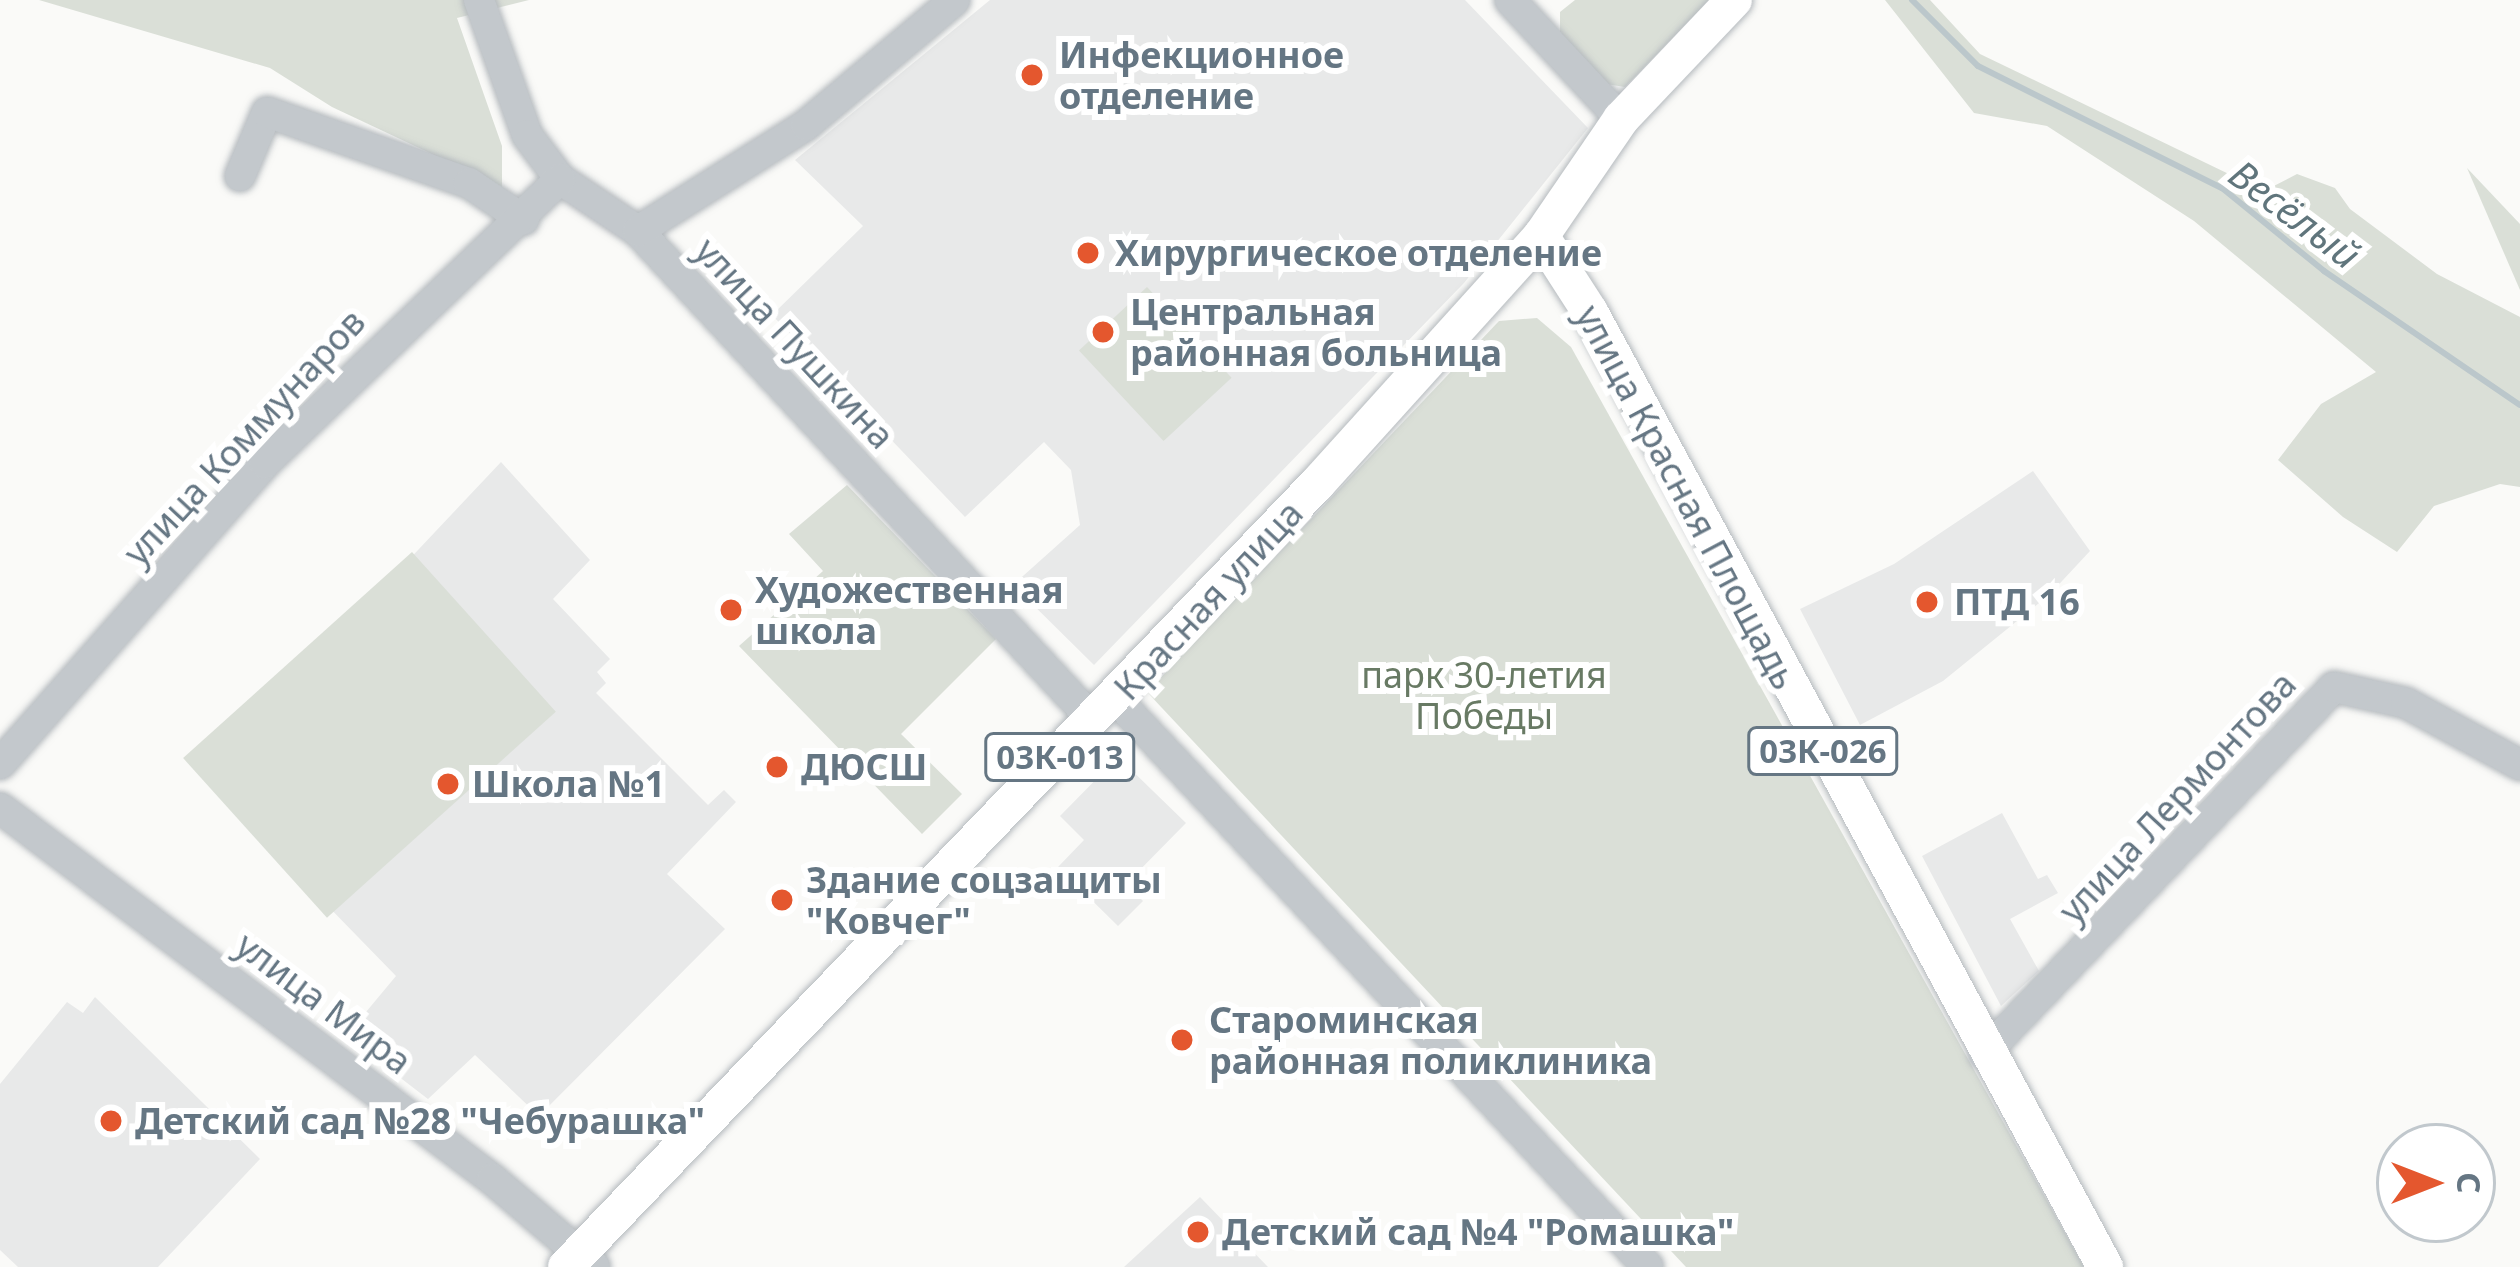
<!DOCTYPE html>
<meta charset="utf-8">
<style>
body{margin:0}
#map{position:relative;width:2520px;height:1267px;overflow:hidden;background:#fafaf8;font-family:"Noto Sans",sans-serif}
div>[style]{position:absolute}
.built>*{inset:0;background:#e8e9e9}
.green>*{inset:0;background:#dadfd7;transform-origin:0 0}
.stream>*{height:6px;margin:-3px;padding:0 3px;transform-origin:3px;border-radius:3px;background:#bbc7cb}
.roads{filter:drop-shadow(0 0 3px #b5babe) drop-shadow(0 0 3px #b5babe)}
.minor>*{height:30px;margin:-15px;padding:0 15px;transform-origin:15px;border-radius:15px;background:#c3c8cc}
.major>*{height:36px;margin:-18px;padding:0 18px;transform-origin:18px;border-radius:18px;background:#fff}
.dots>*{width:33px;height:33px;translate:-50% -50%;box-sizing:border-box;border:6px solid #fff;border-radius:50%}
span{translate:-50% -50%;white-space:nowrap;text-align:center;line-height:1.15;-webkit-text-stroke:12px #fff;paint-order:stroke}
.shield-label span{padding:3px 9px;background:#fff;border:3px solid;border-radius:9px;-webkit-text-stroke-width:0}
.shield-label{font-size:33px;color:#657683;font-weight:700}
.poi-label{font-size:36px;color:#657683;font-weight:700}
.left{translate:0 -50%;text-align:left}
.street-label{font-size:36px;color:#657683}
.park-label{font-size:36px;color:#687a64}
.water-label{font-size:39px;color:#60757c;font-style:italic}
.north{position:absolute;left:2376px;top:1123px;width:120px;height:120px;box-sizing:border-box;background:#fff;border:3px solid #c1c8cd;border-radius:50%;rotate:90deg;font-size:33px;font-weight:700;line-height:48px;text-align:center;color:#657683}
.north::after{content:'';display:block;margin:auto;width:42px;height:54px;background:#e4572e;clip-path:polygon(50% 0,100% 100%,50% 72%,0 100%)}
</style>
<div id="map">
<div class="built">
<div style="clip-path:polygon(990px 0,1465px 0,1588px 128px,1464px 283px,1094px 665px,1013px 585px,1080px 525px,1071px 470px,1044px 442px,965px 517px,772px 315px,863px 226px,795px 160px)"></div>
<div style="clip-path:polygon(501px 462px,590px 560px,553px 599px,610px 659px,597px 672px,606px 683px,596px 693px,708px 805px,724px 790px,736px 802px,667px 874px,725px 929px,539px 1116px,475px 1055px,428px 1099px,346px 1036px,396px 976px,203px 778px)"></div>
<div style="clip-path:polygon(2033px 471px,2090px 551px,2049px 595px,1943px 681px,1860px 725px,1800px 609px,1894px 564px)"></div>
<div style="clip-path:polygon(1118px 757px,1186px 823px,1126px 884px,1143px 901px,1118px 926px,1058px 867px,1084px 840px,1060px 816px)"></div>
<div style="clip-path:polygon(2002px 813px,2038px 879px,2047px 875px,2058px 893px,2010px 919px,2039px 971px,2001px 1006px,1922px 856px)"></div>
<div style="clip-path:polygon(95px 997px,260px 1159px,158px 1267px,18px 1267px,0 1250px,0 1084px,67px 1002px,83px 1013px)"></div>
<div style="clip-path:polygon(1200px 1197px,1268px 1267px,1124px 1267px)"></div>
</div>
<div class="green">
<div style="clip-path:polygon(39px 0,529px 0,457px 18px,502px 146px,502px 187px,332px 107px,270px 68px)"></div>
<div style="clip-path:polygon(1575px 0,1709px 0,1625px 87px,1606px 84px,1560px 39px,1560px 12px)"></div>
<div style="clip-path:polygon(1885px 0,1930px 0,1980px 54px,2264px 191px,2297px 174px,2335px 188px,2350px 209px,2437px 274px,2520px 317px,2520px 487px,2500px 484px,2434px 506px,2397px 552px,2343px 517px,2278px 460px,2321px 404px,2376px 372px,2194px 221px,2047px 126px,1974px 113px)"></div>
<div style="clip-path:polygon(2467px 168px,2520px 224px,2520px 290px)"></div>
<div style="left:1147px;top:287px;width:124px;height:93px;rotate:47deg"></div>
<div style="clip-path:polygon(1537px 318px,1571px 347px,2084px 1267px,1686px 1267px,1147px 692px,1499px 321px)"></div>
<div style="clip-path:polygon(847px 485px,996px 639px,901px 734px,962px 794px,922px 834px,739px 646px,823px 571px,789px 534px)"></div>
<div style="left:412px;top:552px;width:215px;height:308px;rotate:48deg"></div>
</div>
<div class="stream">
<div style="left:1912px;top:0;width:93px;rotate:45deg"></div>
<div style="left:1978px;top:66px;width:273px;rotate:26.6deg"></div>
<div style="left:2222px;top:188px;width:132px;rotate:39.1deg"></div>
<div style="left:2324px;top:271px;width:237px;rotate:34.4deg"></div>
</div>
<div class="roads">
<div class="minor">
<div style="left:479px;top:0;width:143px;rotate:70.4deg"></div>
<div style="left:527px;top:135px;width:55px;rotate:53.1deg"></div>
<div style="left:560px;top:179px;width:94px;rotate:33.7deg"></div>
<div style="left:638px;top:231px;width:669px;rotate:47.06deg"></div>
<div style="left:1510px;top:0;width:163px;rotate:47deg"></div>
<div style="left:240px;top:176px;width:69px;rotate:-67.1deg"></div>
<div style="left:267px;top:112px;width:214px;rotate:19.4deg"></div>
<div style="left:469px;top:183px;width:66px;rotate:33.9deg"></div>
<div style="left:638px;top:231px;width:199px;rotate:-32.2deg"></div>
<div style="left:806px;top:125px;width:194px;rotate:-40deg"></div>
<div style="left:1116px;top:699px;width:778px;rotate:46.87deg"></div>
<div style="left:0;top:764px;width:401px;rotate:-48.6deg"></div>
<div style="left:265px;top:463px;width:409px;rotate:-43.9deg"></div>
<div style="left:0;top:808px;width:616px;rotate:37.02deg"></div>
<div style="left:492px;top:1179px;width:135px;rotate:40.5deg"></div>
<div style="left:1984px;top:1054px;width:507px;rotate:-46.36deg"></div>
<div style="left:2334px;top:687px;width:74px;rotate:12.5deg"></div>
<div style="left:2406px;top:703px;width:130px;rotate:28.5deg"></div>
</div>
<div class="major">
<div style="left:1541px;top:236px;width:90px;rotate:57.2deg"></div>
<div style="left:1590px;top:312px;width:1085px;rotate:61.66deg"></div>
<div style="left:566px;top:1267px;width:1085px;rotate:-46.2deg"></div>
<div style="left:1317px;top:484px;width:334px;rotate:-47.9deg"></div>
<div style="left:1541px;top:236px;width:142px;rotate:-55.6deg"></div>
<div style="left:1621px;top:119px;width:164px;rotate:-46.5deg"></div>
</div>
</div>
<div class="dots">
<div style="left:1032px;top:75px;background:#e4572e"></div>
<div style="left:1088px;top:253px;background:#e4572e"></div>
<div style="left:1103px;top:332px;background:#e4572e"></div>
<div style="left:1927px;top:602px;background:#e4572e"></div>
<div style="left:731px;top:610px;background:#e4572e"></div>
<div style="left:777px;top:767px;background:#e4572e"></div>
<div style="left:448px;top:784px;background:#e4572e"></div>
<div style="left:782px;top:900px;background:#e4572e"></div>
<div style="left:1182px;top:1040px;background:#e4572e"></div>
<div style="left:111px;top:1121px;background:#e4572e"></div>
<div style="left:1198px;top:1232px;background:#e4572e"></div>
</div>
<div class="shield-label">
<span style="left:1823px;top:751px">03К-026</span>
<span style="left:1060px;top:757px">03К-013</span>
</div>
<div class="poi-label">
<span class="left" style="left:1059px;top:75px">Инфекционное<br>отделение</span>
<span class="left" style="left:1115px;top:253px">Хирургическое отделение</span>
<span class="left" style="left:1130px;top:332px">Центральная<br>районная больница</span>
<span class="left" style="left:755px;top:610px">Художественная<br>школа</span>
<span class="left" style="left:1954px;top:602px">ПТД 16</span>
<span class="left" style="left:801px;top:767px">ДЮСШ</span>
<span class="left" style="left:472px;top:784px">Школа №1</span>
<span class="left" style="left:806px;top:900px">Здание соцзащиты<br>"Ковчег"</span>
<span class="left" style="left:1209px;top:1040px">Староминская<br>районная поликлиника</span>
<span class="left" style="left:135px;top:1121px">Детский сад №28 "Чебурашка"</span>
<span class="left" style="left:1222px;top:1232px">Детский сад №4 "Ромашка"</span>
</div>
<div class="street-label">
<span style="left:795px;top:343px;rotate:47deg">улица Пушкина</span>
<span style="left:244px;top:437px;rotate:-47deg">улица Коммунаров</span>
<span style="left:1687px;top:497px;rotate:62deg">улица Красная Площадь</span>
<span style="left:1208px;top:600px;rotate:-47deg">Красная улица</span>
<span style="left:2177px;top:797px;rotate:-47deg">улица Лермонтова</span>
<span style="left:324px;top:1003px;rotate:37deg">улица Мира</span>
</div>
<div class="park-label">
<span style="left:1484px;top:695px">парк 30-летия<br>Победы</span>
</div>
<div class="water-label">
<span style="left:2295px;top:214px;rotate:37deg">Весёлый</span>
</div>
<div class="north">С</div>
</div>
